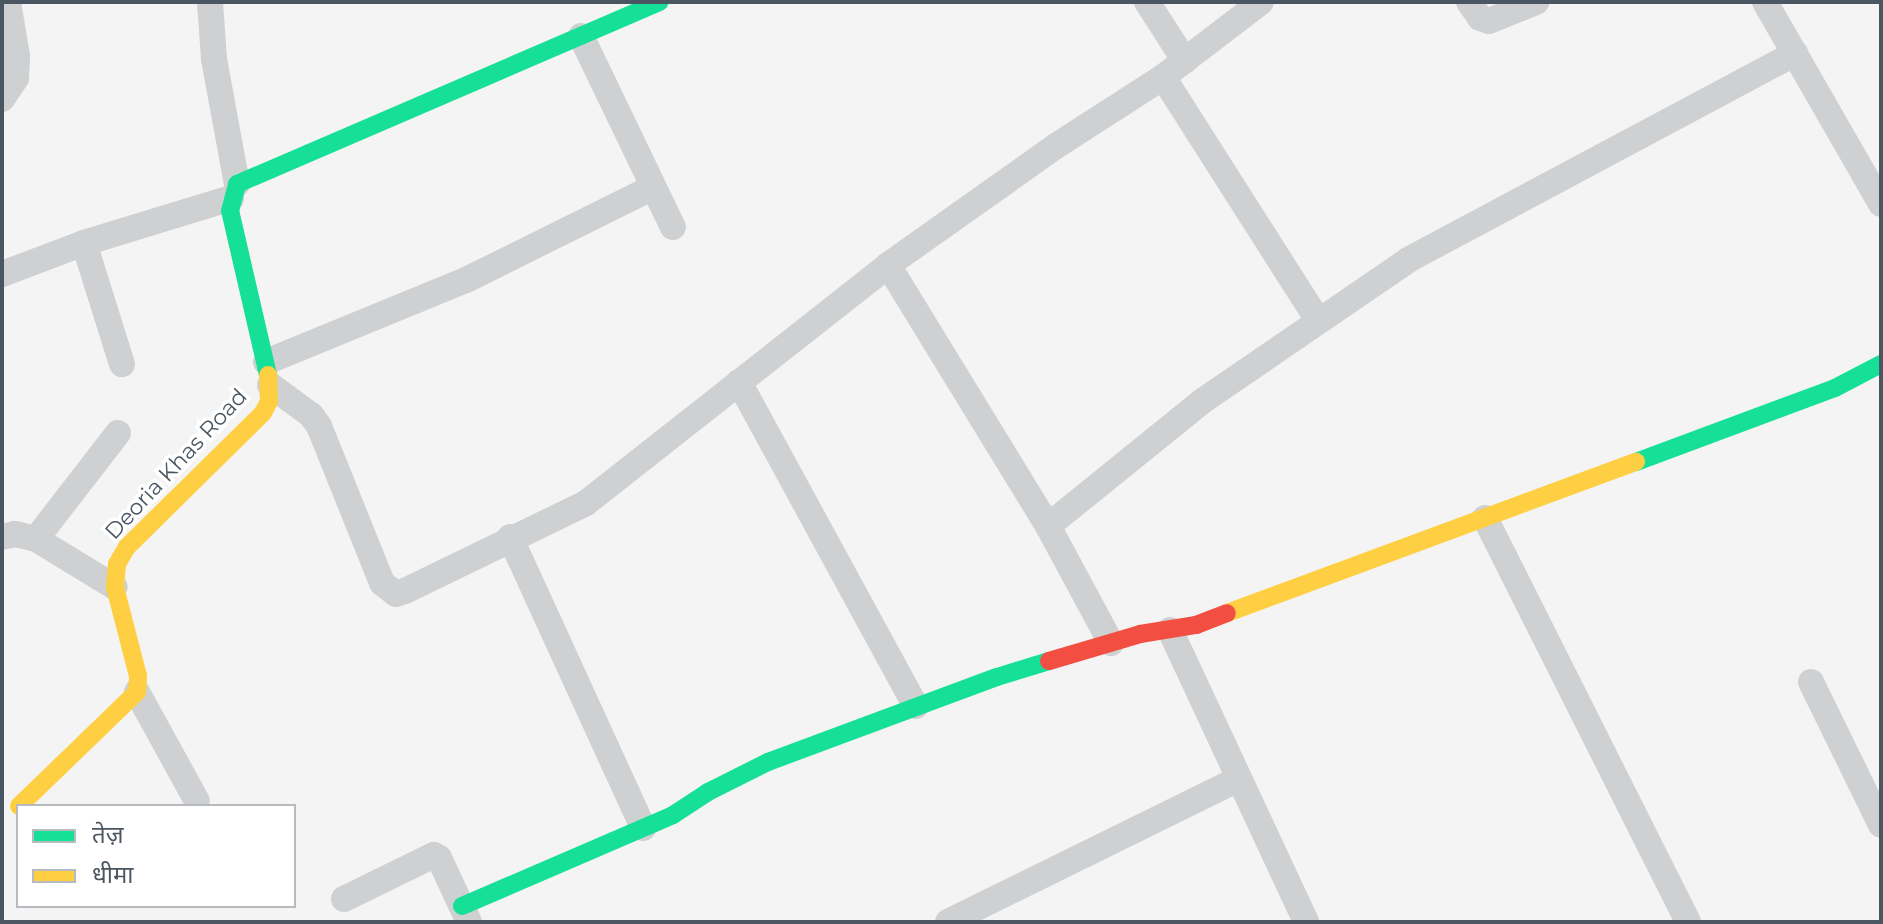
<!DOCTYPE html>
<meta charset="utf-8">
<style>
body{margin:0}
#map{position:relative;width:1883px;height:924px;overflow:hidden;background:#f4f4f4;font-family:Montserrat,"Noto Sans Devanagari",sans-serif}
div>[style]{position:absolute}
.street>*{height:26px;margin:-13px;padding:0 13px;transform-origin:13px;border-radius:13px;background:#ced0d2}
.fast>*{height:18px;margin:-9px;padding:0 9px;transform-origin:9px;border-radius:9px;background:#16e098}
.slow>*{height:18px;margin:-9px;padding:0 9px;transform-origin:9px;border-radius:9px;background:#ffcf43}
.jam>*{height:18px;margin:-9px;padding:0 9px;transform-origin:9px;border-radius:9px;background:#f24e42}
span{translate:-50% -50%;white-space:nowrap;text-align:center;line-height:1.15;-webkit-text-stroke:7px #fff;paint-order:stroke}
.street-label{font-size:22px;color:#4a5661}
.frame{position:absolute;inset:0;border:4px solid #4a5661;pointer-events:none}
.legend{position:absolute;left:16px;top:804px;width:280px;height:104px;box-sizing:border-box;background:#fff;border:2px solid #b7bbc0;margin:0;padding:10px 14px;list-style:none;font-size:24px;color:#4a5661}
.legend li{display:flex;align-items:center;gap:16px;height:40px}
.legend b{width:40px;border:2px solid #b7bbc0}
</style>
<div id="map">
<div class="street">
<div style="left:210px;top:2px;width:57px;rotate:86deg"></div>
<div style="left:214px;top:59px;width:127px;rotate:79.6deg"></div>
<div style="left:1147px;top:2px;width:70px;rotate:57.2deg"></div>
<div style="left:1469px;top:2px;width:19px;rotate:55deg"></div>
<div style="left:1480px;top:18px;width:9px;rotate:18deg"></div>
<div style="left:1489px;top:21px;width:51px;rotate:-22deg"></div>
<div style="left:1765px;top:2px;width:233px;rotate:60.1deg"></div>
<div style="left:581px;top:36px;width:212px;rotate:64.3deg"></div>
<div style="left:1163px;top:77px;width:287px;rotate:57.5deg"></div>
<div style="left:2px;top:99px;width:25px;rotate:-56deg"></div>
<div style="left:16px;top:78px;width:22px;rotate:-87deg"></div>
<div style="left:17px;top:56px;width:55px;rotate:-99.5deg"></div>
<div style="left:84px;top:243px;width:127px;rotate:72.6deg"></div>
<div style="left:888px;top:265px;width:306px;rotate:58.5deg"></div>
<div style="left:1048px;top:526px;width:133px;rotate:61.7deg"></div>
<div style="left:2px;top:274px;width:88px;rotate:-20.7deg"></div>
<div style="left:84px;top:243px;width:154px;rotate:-17deg"></div>
<div style="left:266px;top:362px;width:216px;rotate:-22.3deg"></div>
<div style="left:466px;top:280px;width:209px;rotate:-26.4deg"></div>
<div style="left:739px;top:382px;width:369px;rotate:61.4deg"></div>
<div style="left:270px;top:385px;width:51px;rotate:36.2deg"></div>
<div style="left:311px;top:415px;width:14px;rotate:54deg"></div>
<div style="left:319px;top:426px;width:169px;rotate:68.1deg"></div>
<div style="left:382px;top:583px;width:18px;rotate:38deg"></div>
<div style="left:396px;top:594px;width:9px;rotate:-18deg"></div>
<div style="left:405px;top:591px;width:201px;rotate:-25.9deg"></div>
<div style="left:586px;top:503px;width:385px;rotate:-38.2deg"></div>
<div style="left:888px;top:265px;width:206px;rotate:-35.3deg"></div>
<div style="left:1056px;top:146px;width:127px;rotate:-32.8deg"></div>
<div style="left:1163px;top:77px;width:123px;rotate:-37.4deg"></div>
<div style="left:1485px;top:518px;width:452px;rotate:63.3deg"></div>
<div style="left:1048px;top:526px;width:197px;rotate:-39deg"></div>
<div style="left:1201px;top:402px;width:251px;rotate:-34.4deg"></div>
<div style="left:1408px;top:260px;width:439px;rotate:-28.1deg"></div>
<div style="left:2px;top:537px;width:13px;rotate:-13deg"></div>
<div style="left:15px;top:534px;width:22px;rotate:13deg"></div>
<div style="left:36px;top:539px;width:92px;rotate:31.3deg"></div>
<div style="left:510px;top:537px;width:320px;rotate:65.4deg"></div>
<div style="left:36px;top:539px;width:134px;rotate:-52.3deg"></div>
<div style="left:1170px;top:630px;width:322px;rotate:65deg"></div>
<div style="left:1811px;top:682px;width:159px;rotate:63.9deg"></div>
<div style="left:137px;top:692px;width:124px;rotate:61.2deg"></div>
<div style="left:344px;top:899px;width:100px;rotate:-26.1deg"></div>
<div style="left:434px;top:855px;width:6px;rotate:31deg"></div>
<div style="left:439px;top:858px;width:71px;rotate:64.9deg"></div>
<div style="left:948px;top:922px;width:324px;rotate:-26.2deg"></div>
</div>
<div class="fast">
<div style="left:268px;top:375px;width:168px;rotate:-103deg"></div>
<div style="left:230px;top:211px;width:28px;rotate:-75deg"></div>
<div style="left:237px;top:184px;width:460px;rotate:-23.3deg"></div>
<div style="left:1636px;top:462px;width:212px;rotate:-20.4deg"></div>
<div style="left:1835px;top:388px;width:52px;rotate:-27.6deg"></div>
<div style="left:462px;top:906px;width:230px;rotate:-23.3deg"></div>
<div style="left:673px;top:815px;width:42px;rotate:-33.3deg"></div>
<div style="left:708px;top:792px;width:67px;rotate:-26.6deg"></div>
<div style="left:768px;top:762px;width:244px;rotate:-20.4deg"></div>
<div style="left:997px;top:677px;width:54px;rotate:-17.1deg"></div>
</div>
<div class="slow">
<div style="left:1227px;top:613px;width:436px;rotate:-20.3deg"></div>
<div style="left:19px;top:806px;width:164px;rotate:-44deg"></div>
<div style="left:137px;top:692px;width:16px;rotate:-86deg"></div>
<div style="left:138px;top:676px;width:92px;rotate:-104.5deg"></div>
<div style="left:115px;top:587px;width:23px;rotate:-85deg"></div>
<div style="left:117px;top:564px;width:20px;rotate:-60deg"></div>
<div style="left:127px;top:547px;width:191px;rotate:-44.6deg"></div>
<div style="left:263px;top:413px;width:13px;rotate:-63deg"></div>
<div style="left:269px;top:401px;width:26px;rotate:-92deg"></div>
</div>
<div class="jam">
<div style="left:1049px;top:661px;width:95px;rotate:-16.5deg"></div>
<div style="left:1140px;top:634px;width:57px;rotate:-9.1deg"></div>
<div style="left:1196px;top:625px;width:33px;rotate:-21deg"></div>
</div>
<div class="street-label">
<span style="left:176px;top:464px;rotate:-47deg">Deoria Khas Road</span>
</div>
<div class="frame"></div>
<ul class="legend">
<li><b style="height:10px;background:#16e098"></b>तेज़</li>
<li><b style="height:10px;background:#ffcf43"></b>धीमा</li>
</ul>
</div>
